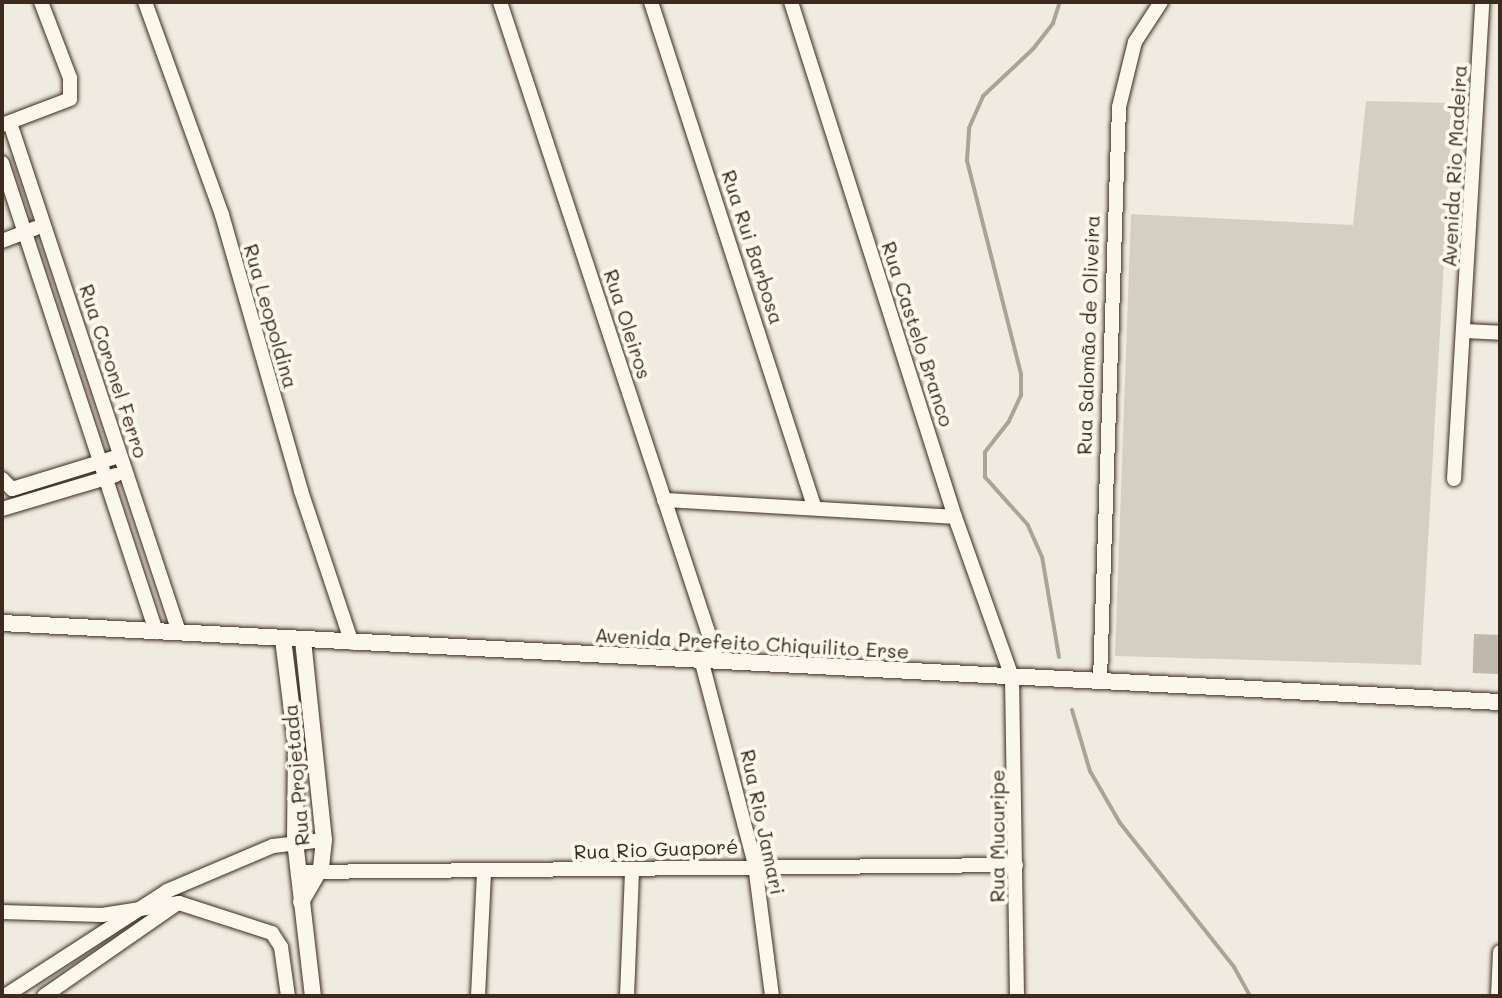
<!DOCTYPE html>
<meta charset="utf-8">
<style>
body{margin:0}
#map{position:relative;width:1502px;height:998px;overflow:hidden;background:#f0ebe0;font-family:Mali,sans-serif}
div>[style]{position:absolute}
.green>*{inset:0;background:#d5cec3}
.stream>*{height:4px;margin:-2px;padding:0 2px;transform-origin:2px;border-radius:2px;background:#aca397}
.building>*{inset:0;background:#c0b8ad;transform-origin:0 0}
.roads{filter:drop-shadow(0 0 2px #3b2a1e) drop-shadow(0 0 2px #3b2a1e)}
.minor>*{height:14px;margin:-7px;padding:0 7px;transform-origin:7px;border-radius:7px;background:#fbf7ec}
.tertiary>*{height:16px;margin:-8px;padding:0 8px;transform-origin:8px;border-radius:8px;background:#fbf7ec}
span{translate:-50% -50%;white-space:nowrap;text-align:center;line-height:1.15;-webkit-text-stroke:8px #fbf7ec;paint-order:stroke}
.street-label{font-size:20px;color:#3b2a1e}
.frame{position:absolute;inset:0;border:4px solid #3b2a1e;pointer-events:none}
</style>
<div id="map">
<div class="green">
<div style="clip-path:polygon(1366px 101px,1453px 103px,1421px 665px,1115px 656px,1131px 214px,1353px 225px)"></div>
</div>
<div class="stream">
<div style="left:1059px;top:657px;width:101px;rotate:-99.6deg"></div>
<div style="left:1042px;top:557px;width:35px;rotate:-114deg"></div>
<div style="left:1028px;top:525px;width:64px;rotate:-131.9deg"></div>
<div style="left:985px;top:477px;width:25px;rotate:-90deg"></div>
<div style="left:985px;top:452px;width:39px;rotate:-52deg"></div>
<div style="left:1009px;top:421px;width:29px;rotate:-65deg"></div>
<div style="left:1021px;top:395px;width:21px;rotate:-90deg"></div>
<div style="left:1021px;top:374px;width:221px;rotate:-104.2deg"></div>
<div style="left:967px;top:160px;width:32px;rotate:-86deg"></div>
<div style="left:969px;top:128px;width:35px;rotate:-66deg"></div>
<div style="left:983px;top:96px;width:69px;rotate:-43.2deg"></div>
<div style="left:1033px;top:49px;width:33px;rotate:-52deg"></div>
<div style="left:1053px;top:23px;width:22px;rotate:-72deg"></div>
<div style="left:1072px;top:710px;width:64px;rotate:73.6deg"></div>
<div style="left:1090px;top:771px;width:60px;rotate:60deg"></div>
<div style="left:1120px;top:823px;width:184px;rotate:51.6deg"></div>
<div style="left:1234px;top:967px;width:33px;rotate:61deg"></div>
</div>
<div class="building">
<div style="left:1474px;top:634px;width:26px;height:39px;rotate:2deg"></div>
</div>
<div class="roads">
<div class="minor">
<div style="left:145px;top:2px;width:226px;rotate:70.1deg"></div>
<div style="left:222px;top:215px;width:287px;rotate:74deg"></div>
<div style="left:301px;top:491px;width:160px;rotate:71.5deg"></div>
<div style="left:500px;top:2px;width:692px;rotate:71.72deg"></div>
<div style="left:651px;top:2px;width:530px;rotate:72.08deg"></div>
<div style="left:791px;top:2px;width:540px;rotate:72.34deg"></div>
<div style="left:955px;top:517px;width:170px;rotate:70.4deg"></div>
<div style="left:1012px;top:677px;width:319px;rotate:89.1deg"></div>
<div style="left:10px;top:123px;width:536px;rotate:71.63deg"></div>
<div style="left:2px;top:125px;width:73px;rotate:-20.9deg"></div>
<div style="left:70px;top:99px;width:21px;rotate:-90deg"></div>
<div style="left:70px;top:78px;width:81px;rotate:-110.9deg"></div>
<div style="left:2px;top:163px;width:494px;rotate:71.8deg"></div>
<div style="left:2px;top:241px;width:36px;rotate:-21deg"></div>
<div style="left:1465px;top:331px;width:35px;rotate:3deg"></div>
<div style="left:2px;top:479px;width:14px;rotate:45deg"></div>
<div style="left:12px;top:489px;width:106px;rotate:-17.1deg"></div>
<div style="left:1454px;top:479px;width:478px;rotate:-86.6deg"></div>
<div style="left:664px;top:500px;width:291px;rotate:3.3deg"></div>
<div style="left:2px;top:509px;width:119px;rotate:-16.6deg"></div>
<div style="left:701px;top:659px;width:213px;rotate:75.3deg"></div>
<div style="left:755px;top:865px;width:132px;rotate:82.6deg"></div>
<div style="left:1100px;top:680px;width:573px;rotate:-88.1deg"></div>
<div style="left:1119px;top:107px;width:67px;rotate:-76.2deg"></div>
<div style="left:1135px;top:42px;width:48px;rotate:-57deg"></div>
<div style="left:298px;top:872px;width:718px;rotate:-0.56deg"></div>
<div style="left:2px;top:912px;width:100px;rotate:1.7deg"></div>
<div style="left:102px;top:915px;width:78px;rotate:-8.9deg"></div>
<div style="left:179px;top:903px;width:98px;rotate:17.9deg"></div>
<div style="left:272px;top:933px;width:17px;rotate:57deg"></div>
<div style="left:281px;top:947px;width:49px;rotate:81.9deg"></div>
<div style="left:5px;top:996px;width:193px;rotate:-32.9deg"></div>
<div style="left:167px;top:891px;width:115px;rotate:-23deg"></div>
<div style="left:273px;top:846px;width:51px;rotate:-6.7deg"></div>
<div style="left:44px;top:996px;width:160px;rotate:-34.8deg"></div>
<div style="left:478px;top:996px;width:124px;rotate:-87.2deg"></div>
<div style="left:627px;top:996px;width:125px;rotate:-87.7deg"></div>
<div style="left:1498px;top:996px;width:44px;rotate:-87.4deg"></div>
</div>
<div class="tertiary">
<div style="left:2px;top:623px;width:1500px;rotate:3.02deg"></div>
<div style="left:283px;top:639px;width:106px;rotate:82.9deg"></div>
<div style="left:296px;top:744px;width:97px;rotate:90.6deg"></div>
<div style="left:295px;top:841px;width:156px;rotate:83.4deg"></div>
<div style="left:301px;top:902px;width:39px;rotate:-60deg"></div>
<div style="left:321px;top:868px;width:28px;rotate:-84deg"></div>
<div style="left:324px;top:840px;width:201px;rotate:-96deg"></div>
</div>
</div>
<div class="street-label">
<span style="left:1454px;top:166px;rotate:-87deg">Avenida Rio Madeira</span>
<span style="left:753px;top:247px;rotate:72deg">Rua Rui Barbosa</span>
<span style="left:271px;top:316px;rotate:74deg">Rua Leopoldina</span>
<span style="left:628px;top:324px;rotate:72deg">Rua Oleiros</span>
<span style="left:918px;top:334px;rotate:72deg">Rua Castelo Branco</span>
<span style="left:1088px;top:335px;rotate:-88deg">Rua Salomão de Oliveira</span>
<span style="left:114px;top:371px;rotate:72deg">Rua Coronel Ferro</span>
<span style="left:752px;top:643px;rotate:3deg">Avenida Prefeito Chiquilito Erse</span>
<span style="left:296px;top:775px;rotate:-95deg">Rua Projetada</span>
<span style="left:763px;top:822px;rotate:78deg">Rua Rio Jamari</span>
<span style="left:997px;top:836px;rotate:-90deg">Rua Mucuripe</span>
<span style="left:656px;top:849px;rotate:-2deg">Rua Rio Guaporé</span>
</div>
<div class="frame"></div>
</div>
